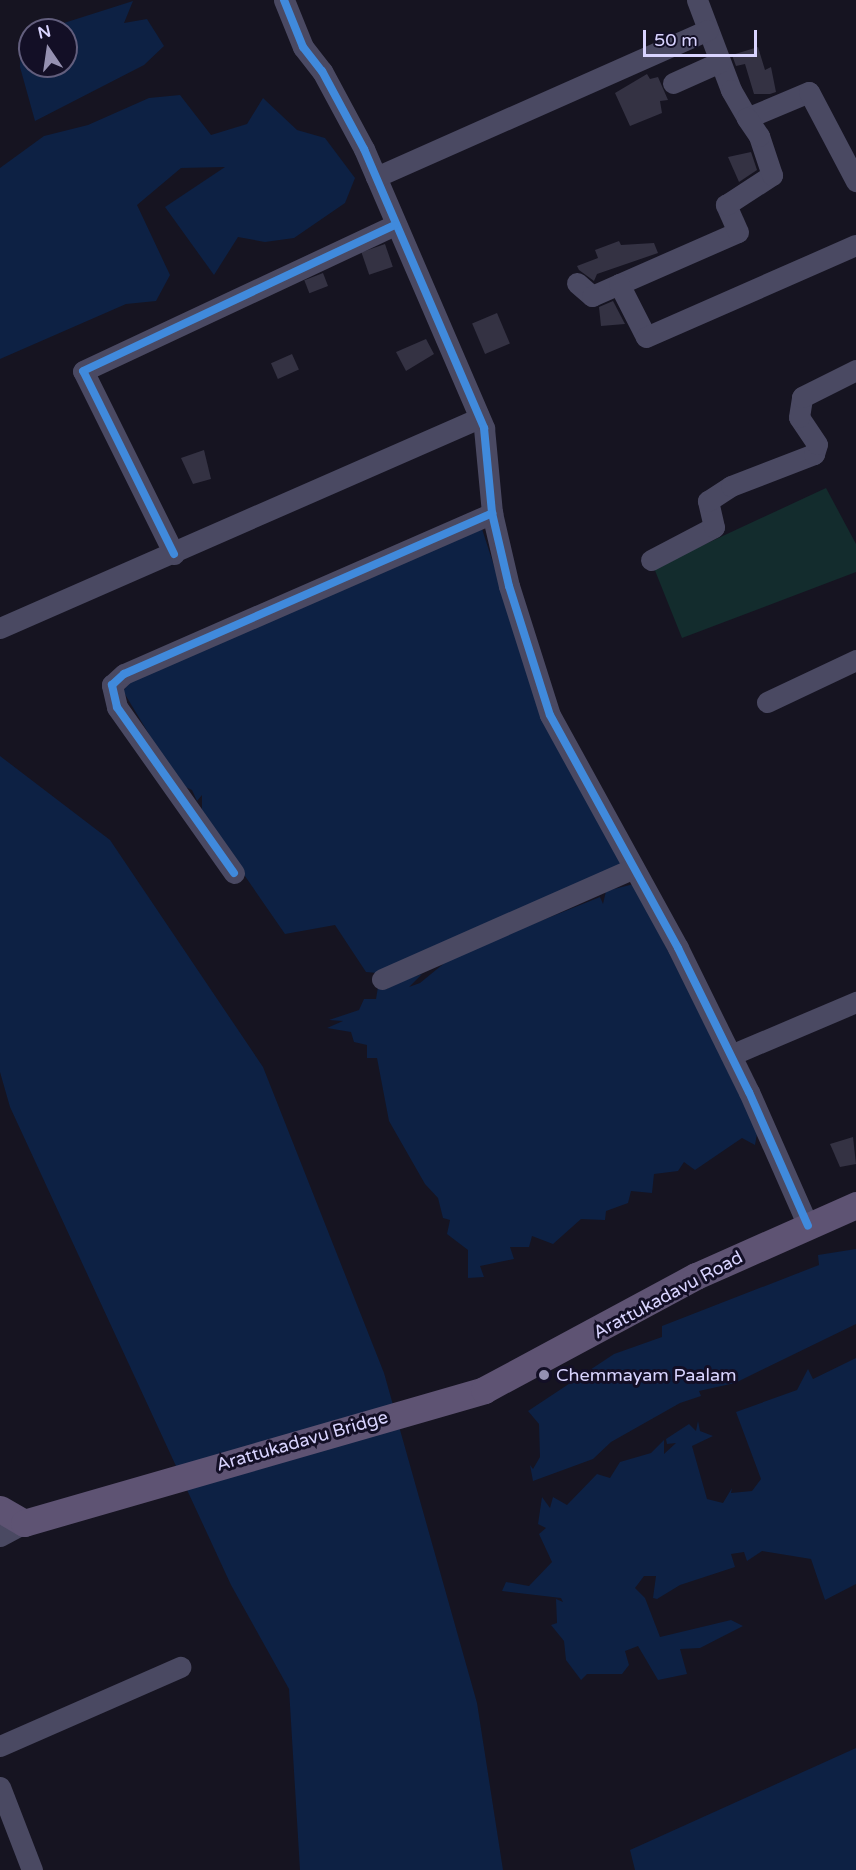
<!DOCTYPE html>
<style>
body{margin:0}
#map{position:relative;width:856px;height:1870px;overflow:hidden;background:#161421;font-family:"Varela Round",sans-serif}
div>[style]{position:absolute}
.green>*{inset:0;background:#132c2d}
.water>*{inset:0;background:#0d2144}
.building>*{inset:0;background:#343243;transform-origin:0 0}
.minor>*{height:21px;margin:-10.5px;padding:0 10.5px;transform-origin:10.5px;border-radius:10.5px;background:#4a4962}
.major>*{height:27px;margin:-13.5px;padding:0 13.5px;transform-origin:13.5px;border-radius:13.5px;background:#5e5373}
.cycleway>*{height:8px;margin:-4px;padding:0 4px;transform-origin:4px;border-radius:4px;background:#408adc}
.dots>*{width:16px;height:16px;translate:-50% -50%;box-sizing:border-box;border:3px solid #130f26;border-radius:50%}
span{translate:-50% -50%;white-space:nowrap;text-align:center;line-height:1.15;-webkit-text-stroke:6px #130f26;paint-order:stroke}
.street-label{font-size:18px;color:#d9d4ff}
.poi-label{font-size:18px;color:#d9d4ff}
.left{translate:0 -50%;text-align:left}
.north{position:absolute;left:18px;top:18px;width:60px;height:60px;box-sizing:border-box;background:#130f26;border:2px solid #625e7d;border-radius:50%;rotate:347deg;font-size:16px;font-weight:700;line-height:24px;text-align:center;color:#d9d4ff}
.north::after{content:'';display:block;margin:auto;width:21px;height:27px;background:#9591b1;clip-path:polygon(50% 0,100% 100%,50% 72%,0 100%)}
.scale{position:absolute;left:643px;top:30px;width:114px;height:27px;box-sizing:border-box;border:3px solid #d9d4ff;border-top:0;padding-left:8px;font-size:18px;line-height:21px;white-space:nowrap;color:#d9d4ff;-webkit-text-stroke:4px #130f26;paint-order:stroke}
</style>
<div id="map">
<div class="green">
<div style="clip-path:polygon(826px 488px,856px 544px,856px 572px,682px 638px,654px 568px)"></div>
</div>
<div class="water">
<div style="clip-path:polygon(133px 1px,124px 23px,147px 19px,164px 46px,144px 65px,35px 121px,20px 67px,21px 38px,30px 35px,30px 66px,66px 66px,66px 30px,42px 30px)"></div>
<div style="clip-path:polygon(180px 95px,211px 135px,247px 124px,263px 98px,297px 130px,325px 138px,355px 178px,345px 203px,294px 238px,265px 242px,238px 237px,214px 275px,165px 207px,225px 167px,181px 168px,137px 205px,170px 275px,156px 301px,126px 304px,0 359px,0 168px,44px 136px,88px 125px,149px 98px)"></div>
<div style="clip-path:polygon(482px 529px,525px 661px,622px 866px,389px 974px,366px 972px,335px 925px,285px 934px,202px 814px,202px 795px,197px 801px,192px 790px,179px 784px,123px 691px,129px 683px)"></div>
<div style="clip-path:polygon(0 756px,110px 840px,263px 1067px,384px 1373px,477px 1703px,503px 1870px,300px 1870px,289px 1689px,231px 1585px,10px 1107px,0 1072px)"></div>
<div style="clip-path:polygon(634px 884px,758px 1128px,755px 1145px,742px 1138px,695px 1170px,684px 1162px,678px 1171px,654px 1174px,652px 1193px,631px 1191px,628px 1203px,606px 1211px,605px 1220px,581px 1219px,553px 1244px,532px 1236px,529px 1247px,510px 1247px,514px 1259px,480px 1266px,484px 1277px,468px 1278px,468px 1250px,447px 1234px,450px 1220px,443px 1218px,438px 1198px,425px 1184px,389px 1121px,377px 1058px,367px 1058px,367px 1045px,354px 1042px,351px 1032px,327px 1028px,343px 1021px,329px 1020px,359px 1010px,364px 999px,376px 999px,378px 987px,388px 989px,388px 985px,422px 974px,409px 987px,420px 983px,453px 956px,600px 897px,603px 904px,606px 891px)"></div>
<div style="clip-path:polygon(856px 1249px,856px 1324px,735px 1383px,699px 1391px,701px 1396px,680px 1403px,611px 1442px,593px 1459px,533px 1481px,530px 1465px,533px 1469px,540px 1457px,539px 1424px,528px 1411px,614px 1354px,662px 1337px,662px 1326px,819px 1265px,818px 1255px)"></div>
<div style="clip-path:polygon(856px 1358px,856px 1584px,825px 1600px,811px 1559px,762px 1551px,747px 1561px,744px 1552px,731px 1554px,735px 1567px,680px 1585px,657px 1599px,653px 1598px,656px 1576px,644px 1576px,635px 1588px,645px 1598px,660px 1637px,731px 1620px,743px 1626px,700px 1648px,680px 1649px,687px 1674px,658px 1680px,638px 1646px,625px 1651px,629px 1665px,622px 1674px,587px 1674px,581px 1680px,566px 1660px,564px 1641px,551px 1625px,557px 1623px,556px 1599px,563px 1602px,561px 1598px,502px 1591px,506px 1582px,529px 1586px,552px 1562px,539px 1534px,546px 1528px,538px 1524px,542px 1497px,550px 1508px,553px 1497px,567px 1505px,597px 1474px,610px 1478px,620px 1462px,651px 1453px,664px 1440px,664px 1454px,676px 1443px,667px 1444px,666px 1439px,689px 1424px,696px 1431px,698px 1421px,700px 1431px,713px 1436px,692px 1446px,707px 1499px,723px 1503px,732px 1488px,731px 1493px,752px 1491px,761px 1479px,736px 1412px,797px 1390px,808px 1369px,813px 1379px)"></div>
<div style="clip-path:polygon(856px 1748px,856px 1870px,635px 1870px,630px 1850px)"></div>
</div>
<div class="building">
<div style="clip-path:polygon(758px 47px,765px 70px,771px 67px,776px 92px,770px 94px,754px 94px,745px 64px,736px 66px,732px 55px)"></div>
<div style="clip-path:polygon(647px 74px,650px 79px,658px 77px,668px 100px,660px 101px,662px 113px,630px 126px,615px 93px)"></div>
<div style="clip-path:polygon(751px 152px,757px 170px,739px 182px,728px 157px)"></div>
<div style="clip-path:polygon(619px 241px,621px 245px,654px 243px,658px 253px,597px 274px,594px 281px,579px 270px,577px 266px,598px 258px,595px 250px)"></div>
<div style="left:385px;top:244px;width:24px;height:25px;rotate:71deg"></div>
<div style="left:323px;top:273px;width:14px;height:20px;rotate:69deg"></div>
<div style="clip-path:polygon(613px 301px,625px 324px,601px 326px,599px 307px)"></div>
<div style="left:497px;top:313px;width:33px;height:27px;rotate:67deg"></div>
<div style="clip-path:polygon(426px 339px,434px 354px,406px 371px,396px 352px)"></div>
<div style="left:292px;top:354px;width:17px;height:23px;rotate:66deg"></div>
<div style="clip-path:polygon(204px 450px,211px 479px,193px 484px,181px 458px)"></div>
<div style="clip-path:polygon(853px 1137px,856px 1164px,840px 1167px,830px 1144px)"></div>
</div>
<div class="minor">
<div style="left:284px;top:0;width:51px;rotate:68deg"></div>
<div style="left:303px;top:47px;width:31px;rotate:52deg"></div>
<div style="left:322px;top:71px;width:89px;rotate:61.7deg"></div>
<div style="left:364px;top:149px;width:304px;rotate:66.7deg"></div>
<div style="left:484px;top:428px;width:85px;rotate:84.6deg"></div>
<div style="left:492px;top:513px;width:75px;rotate:76.9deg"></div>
<div style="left:509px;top:586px;width:135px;rotate:72.4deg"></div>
<div style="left:550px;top:715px;width:266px;rotate:61.2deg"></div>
<div style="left:678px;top:948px;width:161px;rotate:63.8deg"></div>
<div style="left:749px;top:1092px;width:146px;rotate:66.2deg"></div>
<div style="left:697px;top:0;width:96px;rotate:69.3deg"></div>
<div style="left:731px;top:90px;width:32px;rotate:60deg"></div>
<div style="left:747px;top:118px;width:67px;rotate:-22.8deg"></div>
<div style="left:809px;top:92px;width:101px;rotate:62.2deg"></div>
<div style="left:673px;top:83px;width:51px;rotate:-24.1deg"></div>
<div style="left:376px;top:177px;width:363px;rotate:-23.9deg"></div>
<div style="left:577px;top:283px;width:20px;rotate:41deg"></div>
<div style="left:592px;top:296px;width:159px;rotate:-23.7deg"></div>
<div style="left:738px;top:232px;width:30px;rotate:-114deg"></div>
<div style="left:726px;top:205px;width:55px;rotate:-33.1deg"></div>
<div style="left:772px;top:175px;width:41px;rotate:-108.4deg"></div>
<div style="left:759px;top:136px;width:22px;rotate:-124deg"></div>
<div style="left:619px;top:284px;width:59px;rotate:63deg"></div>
<div style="left:646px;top:337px;width:229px;rotate:-23.7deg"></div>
<div style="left:174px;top:554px;width:204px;rotate:-116.4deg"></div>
<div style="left:83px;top:371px;width:344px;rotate:-25.1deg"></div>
<div style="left:651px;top:560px;width:71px;rotate:-27.6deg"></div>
<div style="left:714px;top:527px;width:27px;rotate:-103deg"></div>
<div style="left:708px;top:501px;width:27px;rotate:-33deg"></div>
<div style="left:731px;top:486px;width:89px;rotate:-21.1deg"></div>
<div style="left:814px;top:454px;width:10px;rotate:-73deg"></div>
<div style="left:817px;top:444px;width:32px;rotate:-124deg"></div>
<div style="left:799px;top:417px;width:20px;rotate:-81deg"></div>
<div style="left:802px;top:397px;width:60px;rotate:-26.6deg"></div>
<div style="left:0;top:628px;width:523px;rotate:-23.67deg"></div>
<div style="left:767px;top:702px;width:98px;rotate:-25.3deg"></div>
<div style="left:234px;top:873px;width:203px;rotate:-125.2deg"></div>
<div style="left:117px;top:707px;width:23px;rotate:-103deg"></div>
<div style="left:112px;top:685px;width:16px;rotate:-43deg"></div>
<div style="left:124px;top:674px;width:402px;rotate:-23.6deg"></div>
<div style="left:382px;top:979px;width:275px;rotate:-23.8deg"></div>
<div style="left:731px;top:1055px;width:136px;rotate:-23deg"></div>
<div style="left:0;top:1536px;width:27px;rotate:-28deg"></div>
<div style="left:0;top:1746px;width:197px;rotate:-23.7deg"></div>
<div style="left:0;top:1787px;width:89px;rotate:68.9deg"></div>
</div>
<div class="major">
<div style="left:0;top:1509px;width:28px;rotate:30deg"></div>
<div style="left:24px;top:1523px;width:479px;rotate:-16.1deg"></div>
<div style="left:484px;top:1390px;width:241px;rotate:-28.3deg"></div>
<div style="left:696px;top:1276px;width:175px;rotate:-23.9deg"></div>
</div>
<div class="cycleway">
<div style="left:284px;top:0;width:51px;rotate:68deg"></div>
<div style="left:303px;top:47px;width:31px;rotate:52deg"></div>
<div style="left:322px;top:71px;width:89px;rotate:61.7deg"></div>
<div style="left:364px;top:149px;width:304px;rotate:66.7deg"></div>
<div style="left:484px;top:428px;width:85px;rotate:84.6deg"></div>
<div style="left:492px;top:513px;width:75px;rotate:76.9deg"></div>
<div style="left:509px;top:586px;width:135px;rotate:72.4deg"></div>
<div style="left:550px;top:715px;width:266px;rotate:61.2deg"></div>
<div style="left:678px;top:948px;width:161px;rotate:63.8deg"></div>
<div style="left:749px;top:1092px;width:146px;rotate:66.2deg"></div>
<div style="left:174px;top:554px;width:204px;rotate:-116.4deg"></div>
<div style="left:83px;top:371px;width:344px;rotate:-25.1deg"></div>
<div style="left:234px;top:873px;width:203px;rotate:-125.2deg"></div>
<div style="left:117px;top:707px;width:23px;rotate:-103deg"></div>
<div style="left:112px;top:685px;width:16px;rotate:-43deg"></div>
<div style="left:124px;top:674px;width:402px;rotate:-23.6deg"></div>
</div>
<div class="dots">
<div style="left:544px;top:1375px;background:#9591b1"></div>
</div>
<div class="street-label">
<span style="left:668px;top:1295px;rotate:-28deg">Arattukadavu Road</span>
<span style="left:302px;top:1441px;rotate:-16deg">Arattukadavu Bridge</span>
</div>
<div class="poi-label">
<span class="left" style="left:556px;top:1375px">Chemmayam Paalam</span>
</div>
<div class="north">N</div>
<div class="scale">50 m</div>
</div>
